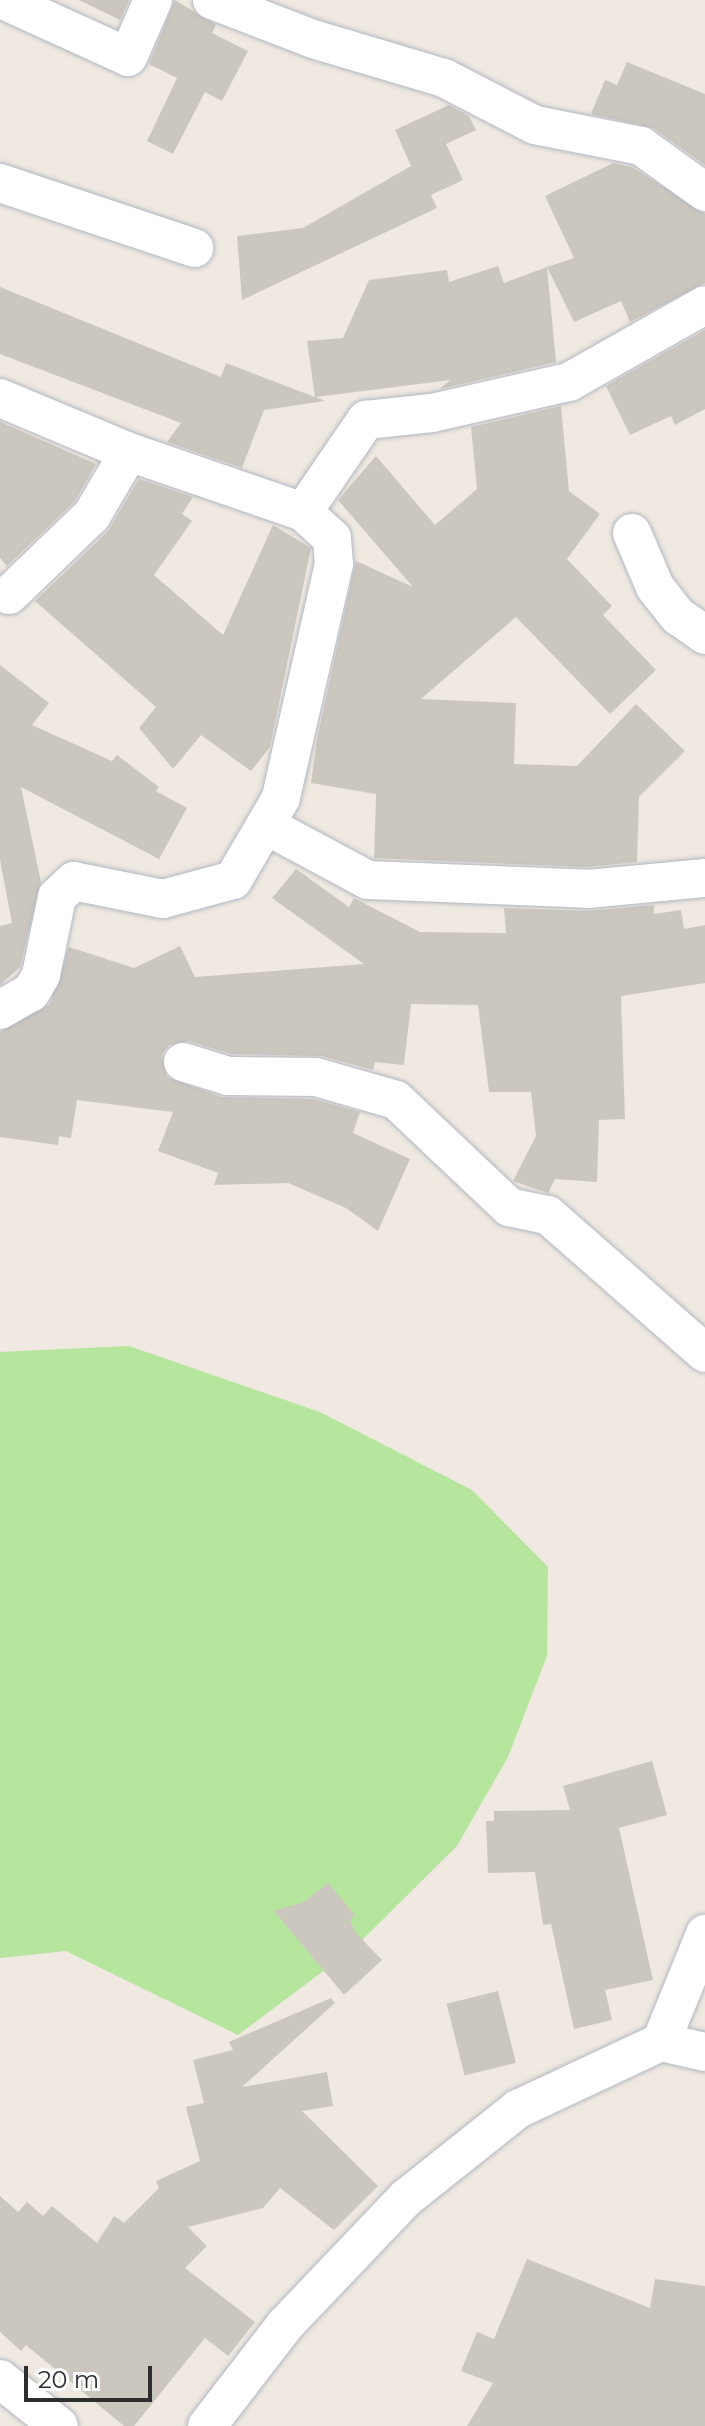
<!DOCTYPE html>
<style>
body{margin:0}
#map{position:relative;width:705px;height:2426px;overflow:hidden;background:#efe9e1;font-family:Montserrat,sans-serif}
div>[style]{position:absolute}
.green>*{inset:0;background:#b6e59e}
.building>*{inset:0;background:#cbc7bf;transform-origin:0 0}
.roads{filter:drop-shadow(0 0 2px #b4b7c1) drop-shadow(0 0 2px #b4b7c1)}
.minor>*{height:38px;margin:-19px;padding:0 19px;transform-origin:19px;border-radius:19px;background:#fff}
span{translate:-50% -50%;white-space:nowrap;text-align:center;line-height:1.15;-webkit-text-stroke:7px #fff;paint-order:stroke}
.scale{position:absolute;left:24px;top:2366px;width:128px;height:36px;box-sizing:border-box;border:4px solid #2e2e2e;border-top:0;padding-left:10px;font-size:24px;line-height:28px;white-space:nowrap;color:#2e2e2e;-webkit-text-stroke:6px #fff;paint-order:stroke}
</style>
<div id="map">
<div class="green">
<div style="clip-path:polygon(129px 1346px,320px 1412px,472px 1490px,548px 1567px,547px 1656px,508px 1757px,457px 1846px,354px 1948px,238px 2035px,66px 1951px,0 1958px,0 1352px)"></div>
</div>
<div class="building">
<div style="clip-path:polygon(79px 0,129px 0,120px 20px)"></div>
<div style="clip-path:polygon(175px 0,216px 25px,212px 33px,248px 51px,222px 101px,205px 92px,173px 154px,147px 141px,177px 78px,149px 64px)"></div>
<div style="clip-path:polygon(627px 62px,705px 94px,705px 165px,653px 128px,591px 114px,605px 80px,617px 85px)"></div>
<div style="clip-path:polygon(449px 105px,469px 116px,476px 130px,446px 144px,463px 180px,431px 195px,437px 208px,242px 300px,237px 236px,303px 228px,411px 166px,395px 130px)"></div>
<div style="clip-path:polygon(613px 163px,632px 167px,705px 214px,705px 283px,630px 322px,621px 301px,574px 322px,547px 267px,574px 258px,545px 196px)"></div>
<div style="clip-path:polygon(498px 266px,504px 283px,547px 267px,556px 362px,440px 389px,450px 380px,316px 397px,325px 401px,264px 410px,242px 468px,167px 442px,181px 423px,0 354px,0 287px,221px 377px,226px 363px,315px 397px,307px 341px,343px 338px,369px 280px,447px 270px,449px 282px)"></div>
<div style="clip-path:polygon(705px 330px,705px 409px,675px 425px,671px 416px,630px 435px,606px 386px)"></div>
<div style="clip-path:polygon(561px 406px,569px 491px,600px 514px,567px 559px,612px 606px,603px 615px,656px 670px,610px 714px,516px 617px,421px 699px,516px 703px,514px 764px,577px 766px,636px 704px,685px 751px,639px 797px,637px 862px,587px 867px,374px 858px,376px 794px,311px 783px,317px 739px,356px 561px,413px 587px,338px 500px,376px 456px,435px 525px,477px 489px,471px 427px)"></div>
<div style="clip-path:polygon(0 422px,96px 464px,75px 501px,7px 566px,0 558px)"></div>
<div style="clip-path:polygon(139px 479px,193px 497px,182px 514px,192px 521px,154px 575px,223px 635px,273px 525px,311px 548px,270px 747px,251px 771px,201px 735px,173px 769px,139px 728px,156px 707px,35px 601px,108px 531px)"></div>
<div style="clip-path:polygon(0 665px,49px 703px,32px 725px,112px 761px,117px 755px,159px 787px,156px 791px,187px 808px,159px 859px,21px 787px,41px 882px,20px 967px,0 985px,0 926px,12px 923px,0 860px)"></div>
<div style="clip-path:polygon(296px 869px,349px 907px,354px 898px,420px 932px,506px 933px,504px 908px,587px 911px,654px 905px,654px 914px,681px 910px,684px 929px,705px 925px,705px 983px,621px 996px,625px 1119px,599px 1120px,597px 1182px,555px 1179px,548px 1193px,513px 1181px,536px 1136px,531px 1092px,489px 1092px,478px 1005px,411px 1004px,404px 1065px,375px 1062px,373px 1070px,322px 1056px,231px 1054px,189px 1041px,169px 1045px,162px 1055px,167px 1077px,221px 1097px,313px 1099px,360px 1112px,353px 1133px,410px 1159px,378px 1231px,346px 1208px,288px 1183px,214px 1185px,218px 1173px,158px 1151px,173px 1112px,77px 1100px,71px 1138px,59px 1136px,58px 1145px,0 1137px,0 1032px,50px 1004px,69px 947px,134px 968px,180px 946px,195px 977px,364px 964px,272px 898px)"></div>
<div style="clip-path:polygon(652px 1761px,667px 1815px,619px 1828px,653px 1980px,605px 1990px,612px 2020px,574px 2029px,551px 1924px,543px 1925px,535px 1872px,488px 1873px,486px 1821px,494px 1821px,494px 1811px,570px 1810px,563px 1786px)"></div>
<div style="clip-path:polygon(328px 1883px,355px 1915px,350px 1920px,356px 1933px,382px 1960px,344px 1995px,274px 1911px,304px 1902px)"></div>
<div style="left:498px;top:1991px;width:74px;height:53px;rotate:76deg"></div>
<div style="clip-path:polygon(331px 1998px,335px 2003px,242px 2087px,327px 2072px,333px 2106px,302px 2111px,378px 2186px,334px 2230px,280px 2188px,263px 2208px,188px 2227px,207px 2246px,185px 2268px,255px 2322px,228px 2356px,205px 2338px,134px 2426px,124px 2426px,26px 2345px,21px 2351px,0 2332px,0 2196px,18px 2212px,27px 2202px,43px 2216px,52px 2206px,97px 2243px,114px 2216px,124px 2223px,159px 2188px,156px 2181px,200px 2161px,186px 2107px,204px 2103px,193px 2060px,233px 2050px,229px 2042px)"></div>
<div style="clip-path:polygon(527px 2259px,650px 2308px,655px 2279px,705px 2286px,705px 2426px,467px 2426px,493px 2383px,461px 2371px,477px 2332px,494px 2339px)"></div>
</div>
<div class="roads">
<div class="minor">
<div style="left:3px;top:0;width:137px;rotate:24.5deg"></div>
<div style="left:128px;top:57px;width:62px;rotate:-66.3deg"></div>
<div style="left:212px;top:0;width:108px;rotate:21.1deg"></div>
<div style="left:313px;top:39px;width:137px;rotate:16.6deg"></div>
<div style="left:444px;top:78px;width:102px;rotate:27.3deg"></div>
<div style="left:535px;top:125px;width:108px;rotate:11.2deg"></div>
<div style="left:641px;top:146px;width:79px;rotate:35.7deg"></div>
<div style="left:0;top:183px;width:205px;rotate:18.5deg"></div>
<div style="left:0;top:398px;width:140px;rotate:22.7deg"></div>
<div style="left:129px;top:452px;width:184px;rotate:19deg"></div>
<div style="left:303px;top:512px;width:39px;rotate:42deg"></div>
<div style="left:332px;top:538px;width:26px;rotate:86deg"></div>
<div style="left:334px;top:564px;width:240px;rotate:102.8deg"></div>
<div style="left:281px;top:798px;width:95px;rotate:120.3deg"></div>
<div style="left:233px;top:880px;width:73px;rotate:164.8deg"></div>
<div style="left:163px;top:899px;width:91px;rotate:-168.6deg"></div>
<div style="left:74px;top:881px;width:23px;rotate:137deg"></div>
<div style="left:57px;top:897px;width:80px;rotate:101.6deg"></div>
<div style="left:41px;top:975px;width:20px;rotate:120deg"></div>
<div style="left:31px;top:992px;width:36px;rotate:150deg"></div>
<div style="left:303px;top:512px;width:112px;rotate:-55.6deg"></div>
<div style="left:366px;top:420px;width:66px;rotate:-6.1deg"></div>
<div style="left:432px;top:413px;width:140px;rotate:-12.8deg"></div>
<div style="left:569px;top:382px;width:156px;rotate:-29.5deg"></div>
<div style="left:632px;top:533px;width:59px;rotate:66.9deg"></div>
<div style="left:655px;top:587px;width:37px;rotate:52deg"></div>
<div style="left:678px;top:616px;width:33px;rotate:35deg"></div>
<div style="left:9px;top:595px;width:115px;rotate:-43.9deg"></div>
<div style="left:92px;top:515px;width:73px;rotate:-59.6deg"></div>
<div style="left:269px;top:827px;width:112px;rotate:28.2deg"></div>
<div style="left:368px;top:880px;width:220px;rotate:2.3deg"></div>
<div style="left:588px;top:889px;width:118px;rotate:-5.4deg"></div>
<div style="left:183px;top:1062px;width:47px;rotate:17.3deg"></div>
<div style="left:228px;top:1076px;width:88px;rotate:0.7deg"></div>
<div style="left:316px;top:1077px;width:83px;rotate:16deg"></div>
<div style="left:396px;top:1100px;width:156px;rotate:43.4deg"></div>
<div style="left:509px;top:1207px;width:40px;rotate:12deg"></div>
<div style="left:548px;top:1215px;width:209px;rotate:41.3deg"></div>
<div style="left:661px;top:2042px;width:45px;rotate:12.8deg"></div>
<div style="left:0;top:2379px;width:75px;rotate:38.5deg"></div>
<div style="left:207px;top:2426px;width:128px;rotate:-52.3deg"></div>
<div style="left:285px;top:2325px;width:175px;rotate:-46.4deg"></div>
<div style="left:406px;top:2198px;width:143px;rotate:-38.5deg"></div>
<div style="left:518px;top:2109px;width:158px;rotate:-25.1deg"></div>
<div style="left:661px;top:2042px;width:117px;rotate:-67.8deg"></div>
</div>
</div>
<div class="scale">20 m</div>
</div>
